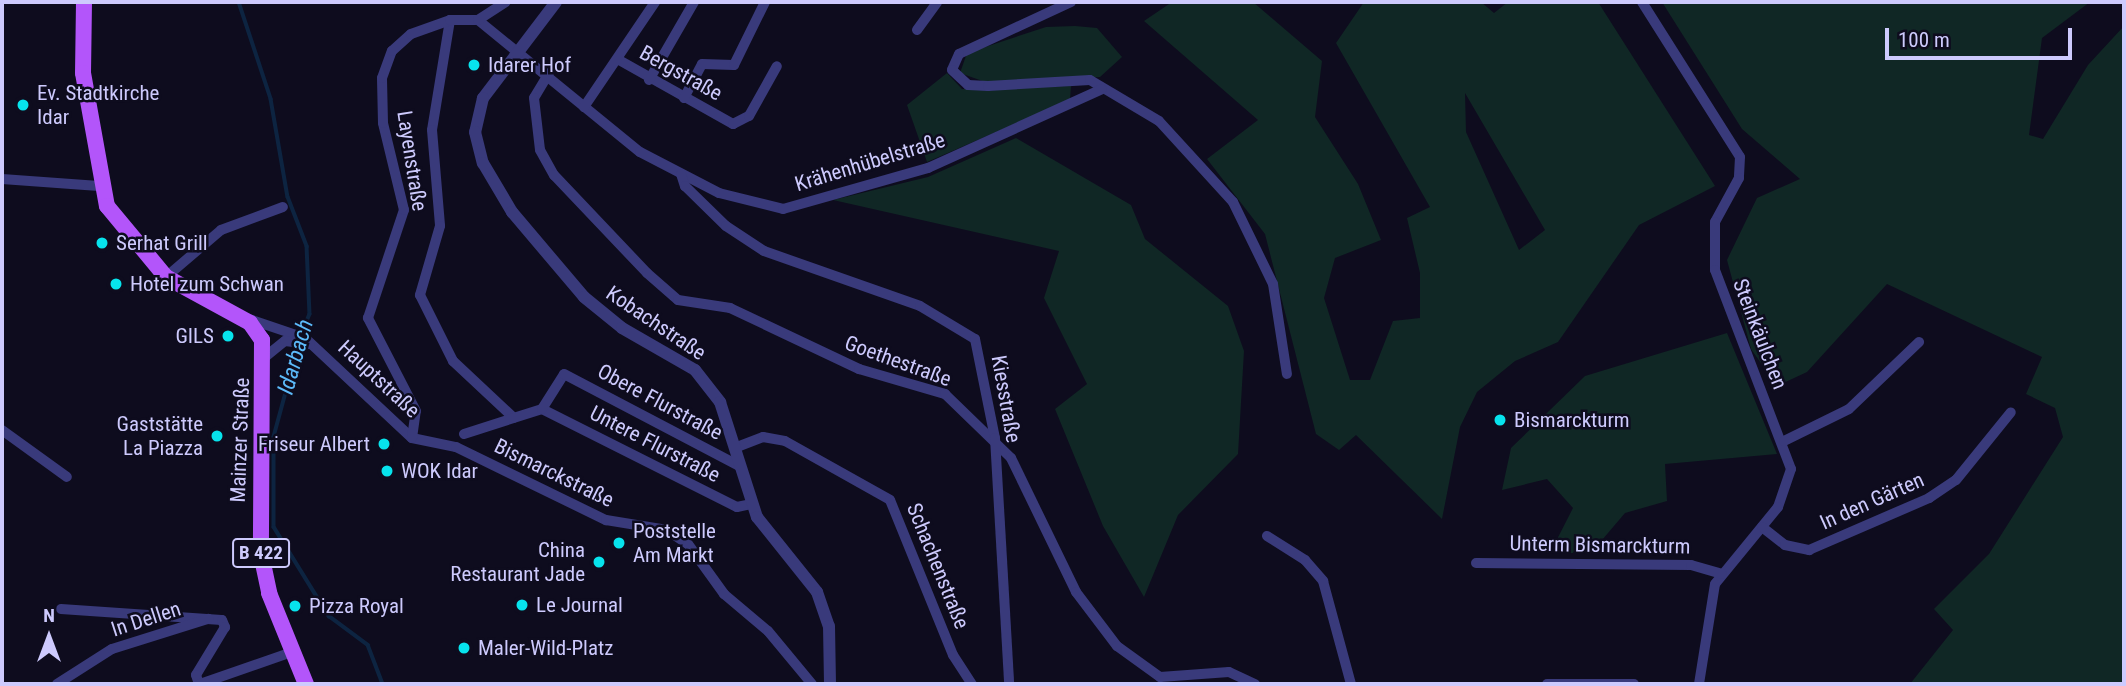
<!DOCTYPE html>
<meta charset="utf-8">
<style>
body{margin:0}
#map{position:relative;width:2126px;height:686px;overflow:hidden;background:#0e0c1e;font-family:"Roboto Condensed",sans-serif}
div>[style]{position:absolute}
.green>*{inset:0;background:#102725}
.stream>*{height:3.5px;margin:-1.75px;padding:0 1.75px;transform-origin:1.75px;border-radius:1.75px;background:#0d2441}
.minor>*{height:10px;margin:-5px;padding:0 5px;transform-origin:5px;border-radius:5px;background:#393a7b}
.tertiary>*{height:12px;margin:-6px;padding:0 6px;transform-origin:6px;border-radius:6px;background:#393a7b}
.primary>*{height:16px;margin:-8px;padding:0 8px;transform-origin:8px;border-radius:8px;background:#b355fa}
.dots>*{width:19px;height:19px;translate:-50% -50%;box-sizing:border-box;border:4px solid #0e0c1e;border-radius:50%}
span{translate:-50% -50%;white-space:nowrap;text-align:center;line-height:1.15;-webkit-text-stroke:5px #0e0c1e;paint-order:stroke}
.shield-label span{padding:2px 5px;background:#0e0c1e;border:2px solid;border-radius:5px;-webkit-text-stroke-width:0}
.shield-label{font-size:19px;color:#cdcafd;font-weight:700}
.poi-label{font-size:21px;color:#cdcafd}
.left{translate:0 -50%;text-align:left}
.right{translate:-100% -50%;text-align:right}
.street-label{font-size:21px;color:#cdcafd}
.water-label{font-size:23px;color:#5cbafa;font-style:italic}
.frame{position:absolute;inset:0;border:4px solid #cdcafd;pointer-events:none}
.north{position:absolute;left:14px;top:602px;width:70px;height:70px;-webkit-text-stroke:5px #0e0c1e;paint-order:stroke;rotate:0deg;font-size:19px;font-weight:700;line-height:28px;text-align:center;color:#cdcafd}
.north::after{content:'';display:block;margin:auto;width:24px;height:32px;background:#cdcafd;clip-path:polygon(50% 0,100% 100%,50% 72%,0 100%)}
.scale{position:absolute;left:1885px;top:28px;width:187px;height:32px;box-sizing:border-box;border:4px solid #cdcafd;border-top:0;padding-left:9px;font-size:21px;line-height:24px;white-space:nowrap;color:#cdcafd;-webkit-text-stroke:5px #0e0c1e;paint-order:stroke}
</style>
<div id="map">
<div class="green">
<div style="clip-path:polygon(evenodd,1172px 2px,1253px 2px,1322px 61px,1315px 117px,1358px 184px,1381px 240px,1335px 258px,1324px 298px,1350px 380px,1370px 380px,1393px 321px,1420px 318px,1420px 273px,1407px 218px,1430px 207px,1336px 43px,1364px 2px,1481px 2px,1494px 13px,1508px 2px,1598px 2px,1715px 186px,1639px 225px,1558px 342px,1515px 361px,1477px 392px,1460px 427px,1442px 519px,1356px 435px,1339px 450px,1316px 434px,1265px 234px,1207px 159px,1258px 120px,1144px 21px,1172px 2px,1465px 93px,1545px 230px,1519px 250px,1466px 132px,1465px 93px)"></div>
<div style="clip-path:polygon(1662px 2px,2090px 2px,2042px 38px,2029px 135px,2043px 139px,2088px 65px,2124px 26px,2124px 684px,1910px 684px,1953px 630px,1934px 609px,1989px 554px,2063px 437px,2055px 408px,2026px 394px,2042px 357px,1887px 284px,1807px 372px,1777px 386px,1751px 349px,1727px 260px,1757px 198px,1800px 179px,1742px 129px)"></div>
<div style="clip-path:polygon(1075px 26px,1097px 28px,1122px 57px,1100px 77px,988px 83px,960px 73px,967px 53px,1046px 27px)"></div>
<div style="clip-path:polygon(947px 73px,962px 89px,1071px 86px,1070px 100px,927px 162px,907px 105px)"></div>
<div style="clip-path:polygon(1016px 138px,1131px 205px,1145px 239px,1228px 306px,1244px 351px,1238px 454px,1178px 515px,1144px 597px,1103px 526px,1055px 409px,1087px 384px,1044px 298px,1059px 251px,833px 200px,928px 177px)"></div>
<div style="clip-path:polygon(1727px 333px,1777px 454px,1665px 464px,1667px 501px,1625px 513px,1591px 553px,1550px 553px,1573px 508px,1547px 479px,1502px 490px,1511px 448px,1585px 376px)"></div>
</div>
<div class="stream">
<div style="left:239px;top:2px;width:102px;rotate:71.7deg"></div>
<div style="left:271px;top:99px;width:99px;rotate:80.2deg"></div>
<div style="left:288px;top:197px;width:53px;rotate:68.8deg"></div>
<div style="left:307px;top:246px;width:68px;rotate:87.5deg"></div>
<div style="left:310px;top:314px;width:22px;rotate:112deg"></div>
<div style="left:299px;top:345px;width:95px;rotate:105.2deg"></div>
<div style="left:274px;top:437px;width:90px;rotate:90deg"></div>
<div style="left:274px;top:527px;width:105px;rotate:58.3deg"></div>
<div style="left:329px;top:616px;width:49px;rotate:36.6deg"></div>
<div style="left:368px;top:645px;width:42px;rotate:69deg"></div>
</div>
<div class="minor">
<div style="left:1071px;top:2px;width:123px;rotate:155.1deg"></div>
<div style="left:959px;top:54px;width:17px;rotate:114deg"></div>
<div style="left:952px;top:70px;width:22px;rotate:43deg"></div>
<div style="left:968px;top:85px;width:20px;rotate:3deg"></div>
<div style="left:988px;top:86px;width:102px;rotate:-3.4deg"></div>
<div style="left:1090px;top:80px;width:80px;rotate:30.7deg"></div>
<div style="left:1159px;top:121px;width:110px;rotate:47.6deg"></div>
<div style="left:1233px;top:202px;width:91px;rotate:64deg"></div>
<div style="left:1273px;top:284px;width:91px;rotate:81.2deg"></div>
<div style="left:1642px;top:2px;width:183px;rotate:57.7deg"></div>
<div style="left:1740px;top:157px;width:21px;rotate:93deg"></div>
<div style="left:1739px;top:178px;width:50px;rotate:118.6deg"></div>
<div style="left:1715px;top:222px;width:48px;rotate:90deg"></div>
<div style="left:1715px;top:270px;width:213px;rotate:69.1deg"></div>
<div style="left:1791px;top:469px;width:40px;rotate:108.9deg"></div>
<div style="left:1778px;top:507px;width:99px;rotate:129.3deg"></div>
<div style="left:1715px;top:584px;width:101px;rotate:99.1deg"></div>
<div style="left:450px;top:20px;width:111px;rotate:99.3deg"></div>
<div style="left:432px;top:130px;width:96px;rotate:85.2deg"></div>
<div style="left:440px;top:226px;width:72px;rotate:106.2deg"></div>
<div style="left:420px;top:295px;width:74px;rotate:63.4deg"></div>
<div style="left:453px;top:361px;width:83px;rotate:43.1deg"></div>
<div style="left:478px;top:20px;width:209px;rotate:39.2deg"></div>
<div style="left:640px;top:152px;width:89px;rotate:27.4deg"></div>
<div style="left:719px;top:193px;width:66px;rotate:14deg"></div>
<div style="left:783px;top:209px;width:151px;rotate:-15.8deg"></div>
<div style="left:928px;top:168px;width:191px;rotate:-24.4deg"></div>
<div style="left:917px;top:30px;width:34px;rotate:-54deg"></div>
<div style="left:619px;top:60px;width:131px;rotate:29.3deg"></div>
<div style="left:733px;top:124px;width:18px;rotate:-27deg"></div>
<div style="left:749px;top:116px;width:57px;rotate:-60.8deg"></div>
<div style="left:549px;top:73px;width:29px;rotate:121deg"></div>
<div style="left:534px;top:98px;width:52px;rotate:83.4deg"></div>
<div style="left:540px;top:150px;width:29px;rotate:61deg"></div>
<div style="left:554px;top:175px;width:135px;rotate:46.5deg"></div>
<div style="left:647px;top:273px;width:41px;rotate:41.1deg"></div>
<div style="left:678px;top:300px;width:53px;rotate:8.7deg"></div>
<div style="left:730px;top:308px;width:143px;rotate:25.3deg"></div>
<div style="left:859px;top:369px;width:90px;rotate:16.2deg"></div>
<div style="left:945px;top:394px;width:92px;rotate:44.1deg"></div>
<div style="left:1011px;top:458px;width:149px;rotate:64.1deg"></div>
<div style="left:1076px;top:592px;width:68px;rotate:52.8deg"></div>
<div style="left:1117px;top:646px;width:53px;rotate:35.8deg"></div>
<div style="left:1160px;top:677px;width:69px;rotate:-4.1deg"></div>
<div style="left:1229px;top:672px;width:29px;rotate:25deg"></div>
<div style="left:649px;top:80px;width:90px;rotate:-60deg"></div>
<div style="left:684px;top:98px;width:38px;rotate:-62deg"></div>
<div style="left:702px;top:64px;width:32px;rotate:2deg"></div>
<div style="left:734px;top:65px;width:70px;rotate:-63.8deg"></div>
<div style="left:584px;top:107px;width:127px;rotate:-55.9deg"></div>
<div style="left:681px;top:174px;width:13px;rotate:72deg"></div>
<div style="left:685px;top:186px;width:57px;rotate:44.3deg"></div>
<div style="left:726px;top:226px;width:45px;rotate:33.3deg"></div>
<div style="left:764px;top:251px;width:165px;rotate:19.4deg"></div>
<div style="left:920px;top:306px;width:64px;rotate:31deg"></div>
<div style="left:975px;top:339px;width:101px;rotate:78.6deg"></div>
<div style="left:995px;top:438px;width:246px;rotate:86.7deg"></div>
<div style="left:2px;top:179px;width:97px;rotate:4.1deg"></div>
<div style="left:166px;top:277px;width:72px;rotate:-40.5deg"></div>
<div style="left:221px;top:230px;width:66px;rotate:-20.4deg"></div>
<div style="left:246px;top:318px;width:62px;rotate:18.7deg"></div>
<div style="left:305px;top:338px;width:146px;rotate:43.1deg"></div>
<div style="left:412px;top:438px;width:45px;rotate:11.6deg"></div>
<div style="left:456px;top:447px;width:167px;rotate:26deg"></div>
<div style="left:606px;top:520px;width:62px;rotate:9.3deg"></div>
<div style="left:667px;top:530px;width:25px;rotate:34deg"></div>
<div style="left:688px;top:544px;width:62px;rotate:54.2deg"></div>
<div style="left:724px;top:594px;width:57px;rotate:40.1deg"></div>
<div style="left:768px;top:631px;width:69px;rotate:50.3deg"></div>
<div style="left:265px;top:357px;width:26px;rotate:-39deg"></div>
<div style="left:285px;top:341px;width:25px;rotate:7deg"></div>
<div style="left:542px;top:409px;width:218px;rotate:26.7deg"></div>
<div style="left:737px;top:507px;width:14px;rotate:-12deg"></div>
<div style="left:2px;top:430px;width:80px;rotate:35.9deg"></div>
<div style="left:464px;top:434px;width:82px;rotate:-17.8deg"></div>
<div style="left:542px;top:409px;width:41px;rotate:-57.8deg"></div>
<div style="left:564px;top:374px;width:198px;rotate:27.7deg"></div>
<div style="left:412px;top:438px;width:27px;rotate:-82deg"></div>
<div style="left:416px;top:411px;width:105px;rotate:-117.3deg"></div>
<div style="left:368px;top:318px;width:114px;rotate:-71.6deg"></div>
<div style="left:404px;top:210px;width:89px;rotate:-103.6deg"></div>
<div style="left:383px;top:123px;width:45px;rotate:-91.3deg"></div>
<div style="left:382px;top:78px;width:29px;rotate:-70deg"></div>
<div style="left:392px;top:51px;width:25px;rotate:-42deg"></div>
<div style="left:411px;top:34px;width:41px;rotate:-19.7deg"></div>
<div style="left:450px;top:20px;width:28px"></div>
<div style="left:478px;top:20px;width:33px;rotate:-33deg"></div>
<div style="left:1784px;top:441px;width:72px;rotate:-26.2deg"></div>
<div style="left:1849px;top:409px;width:97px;rotate:-43.7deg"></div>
<div style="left:737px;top:447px;width:28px;rotate:-21deg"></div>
<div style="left:763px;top:437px;width:22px;rotate:10deg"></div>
<div style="left:785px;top:441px;width:120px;rotate:29.3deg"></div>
<div style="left:890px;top:500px;width:167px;rotate:67.9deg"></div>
<div style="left:953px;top:655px;width:35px;rotate:57deg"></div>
<div style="left:1762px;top:527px;width:29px;rotate:38deg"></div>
<div style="left:1785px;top:545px;width:25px;rotate:12deg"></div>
<div style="left:1809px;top:550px;width:131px;rotate:-23.4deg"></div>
<div style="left:1929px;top:498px;width:32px;rotate:-34deg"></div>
<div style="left:1956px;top:480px;width:87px;rotate:-51deg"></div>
<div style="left:1267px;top:536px;width:45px;rotate:32.3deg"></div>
<div style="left:1305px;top:560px;width:28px;rotate:49deg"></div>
<div style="left:1323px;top:581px;width:107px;rotate:74.8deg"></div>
<div style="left:1476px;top:563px;width:215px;rotate:0.5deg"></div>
<div style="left:1691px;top:565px;width:32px;rotate:16deg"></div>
<div style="left:61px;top:609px;width:161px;rotate:3.9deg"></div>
<div style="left:222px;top:620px;width:8px;rotate:67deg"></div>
<div style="left:225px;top:627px;width:56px;rotate:121.1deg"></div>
<div style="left:196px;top:675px;width:9px;rotate:72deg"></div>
<div style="left:57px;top:684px;width:65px;rotate:-32.5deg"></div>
<div style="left:112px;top:649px;width:101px;rotate:-17.4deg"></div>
<div style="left:200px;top:684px;width:97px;rotate:-19.2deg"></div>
<div style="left:1547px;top:684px;width:87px"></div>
</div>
<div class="tertiary">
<div style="left:556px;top:2px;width:121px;rotate:127.2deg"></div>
<div style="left:483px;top:98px;width:35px;rotate:103deg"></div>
<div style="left:475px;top:132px;width:32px;rotate:76deg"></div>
<div style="left:483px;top:163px;width:57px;rotate:59.4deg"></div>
<div style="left:512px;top:212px;width:111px;rotate:49.7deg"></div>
<div style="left:584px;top:297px;width:49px;rotate:39.2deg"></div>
<div style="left:622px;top:328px;width:84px;rotate:29.9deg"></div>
<div style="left:695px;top:370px;width:41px;rotate:52deg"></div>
<div style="left:720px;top:402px;width:121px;rotate:72.2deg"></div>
<div style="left:757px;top:517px;width:96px;rotate:51.3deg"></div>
<div style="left:817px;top:592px;width:36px;rotate:71deg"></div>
<div style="left:829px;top:626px;width:58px;rotate:89deg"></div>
</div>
<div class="primary">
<div style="left:84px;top:2px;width:71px;rotate:90.8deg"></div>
<div style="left:83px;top:73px;width:135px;rotate:79.8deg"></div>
<div style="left:107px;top:206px;width:92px;rotate:50.3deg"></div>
<div style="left:166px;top:277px;width:96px;rotate:28.7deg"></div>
<div style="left:250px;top:323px;width:21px;rotate:55deg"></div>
<div style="left:262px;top:340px;width:214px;rotate:90.3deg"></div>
<div style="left:261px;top:554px;width:40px;rotate:78deg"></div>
<div style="left:269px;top:593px;width:98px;rotate:67.9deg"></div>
</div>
<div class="dots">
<div style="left:474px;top:65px;background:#07e3ed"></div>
<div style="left:23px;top:105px;background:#07e3ed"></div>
<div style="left:102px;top:243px;background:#07e3ed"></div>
<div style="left:116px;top:284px;background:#07e3ed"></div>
<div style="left:228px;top:336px;background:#07e3ed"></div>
<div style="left:1500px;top:420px;background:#07e3ed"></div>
<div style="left:217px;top:436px;background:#07e3ed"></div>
<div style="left:384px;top:444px;background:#07e3ed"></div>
<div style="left:387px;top:471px;background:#07e3ed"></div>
<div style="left:619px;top:543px;background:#07e3ed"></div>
<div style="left:599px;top:562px;background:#07e3ed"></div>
<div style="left:522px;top:605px;background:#07e3ed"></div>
<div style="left:295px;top:606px;background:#07e3ed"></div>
<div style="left:464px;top:648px;background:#07e3ed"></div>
</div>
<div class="shield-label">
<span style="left:261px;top:553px">B 422</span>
</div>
<div class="poi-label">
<span class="left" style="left:488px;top:65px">Idarer Hof</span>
<span class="left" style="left:37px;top:105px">Ev. Stadtkirche<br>Idar</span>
<span class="left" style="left:116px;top:243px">Serhat Grill</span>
<span class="left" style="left:130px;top:284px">Hotel zum Schwan</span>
<span class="right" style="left:214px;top:336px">GILS</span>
<span class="left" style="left:1514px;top:420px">Bismarckturm</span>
<span class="right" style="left:203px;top:436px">Gaststätte<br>La Piazza</span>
<span class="right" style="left:370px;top:444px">Friseur Albert</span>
<span class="left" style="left:401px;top:471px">WOK Idar</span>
<span class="left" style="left:633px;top:543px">Poststelle<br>Am Markt</span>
<span class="right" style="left:585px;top:562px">China<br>Restaurant Jade</span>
<span class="left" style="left:536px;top:605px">Le Journal</span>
<span class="left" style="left:309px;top:606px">Pizza Royal</span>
<span class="left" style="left:478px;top:648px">Maler-Wild-Platz</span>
</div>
<div class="street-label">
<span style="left:681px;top:73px;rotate:29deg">Bergstraße</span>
<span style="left:412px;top:161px;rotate:81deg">Layenstraße</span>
<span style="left:870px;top:162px;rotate:-17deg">Krähenhübelstraße</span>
<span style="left:656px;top:323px;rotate:34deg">Kobachstraße</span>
<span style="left:1760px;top:334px;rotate:69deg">Steinkäulchen</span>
<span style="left:898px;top:361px;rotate:20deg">Goethestraße</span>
<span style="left:379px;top:379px;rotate:43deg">Hauptstraße</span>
<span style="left:1006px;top:399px;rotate:80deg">Kiesstraße</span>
<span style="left:660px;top:402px;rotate:28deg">Obere Flurstraße</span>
<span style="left:240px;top:440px;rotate:-88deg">Mainzer Straße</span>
<span style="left:655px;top:444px;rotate:27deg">Untere Flurstraße</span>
<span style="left:554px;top:473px;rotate:26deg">Bismarckstraße</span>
<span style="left:1872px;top:501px;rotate:-24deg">In den Gärten</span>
<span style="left:1600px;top:545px;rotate:1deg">Unterm Bismarckturm</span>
<span style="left:938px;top:566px;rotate:68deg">Schachenstraße</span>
<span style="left:146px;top:619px;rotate:-18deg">In Dellen</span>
</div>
<div class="water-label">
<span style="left:296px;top:357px;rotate:-74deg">Idarbach</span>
</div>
<div class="frame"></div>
<div class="north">N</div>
<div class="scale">100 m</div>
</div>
